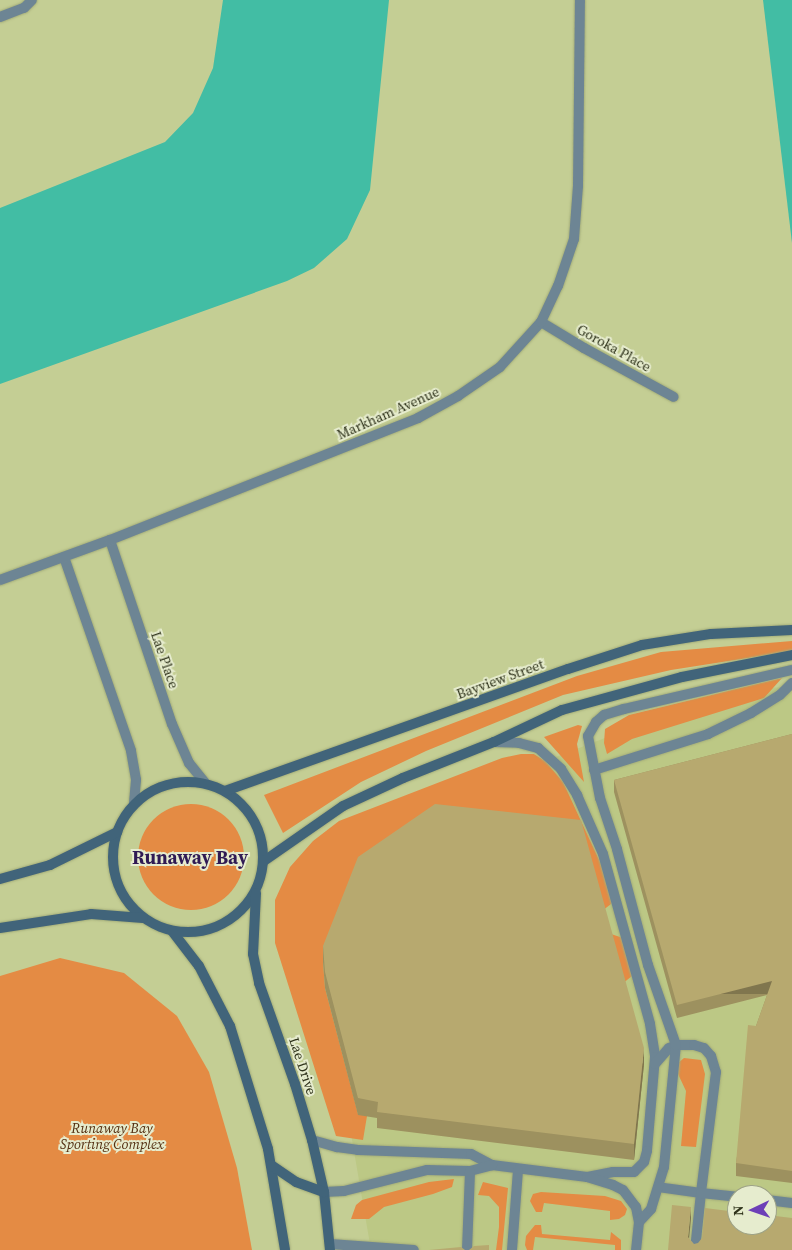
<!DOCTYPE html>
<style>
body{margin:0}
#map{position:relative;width:792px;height:1250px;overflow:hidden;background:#c4ce94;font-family:"Source Serif 4",serif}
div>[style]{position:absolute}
.built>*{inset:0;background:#bcc885}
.green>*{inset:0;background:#e48b44}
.round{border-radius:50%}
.water>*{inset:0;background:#42bda4}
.roads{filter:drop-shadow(0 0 1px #a3ac79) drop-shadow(0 0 1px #a3ac79)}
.service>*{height:10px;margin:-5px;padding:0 5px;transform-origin:5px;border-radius:5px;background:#6d8594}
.minor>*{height:10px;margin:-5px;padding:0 5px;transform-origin:5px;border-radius:5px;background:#6d8594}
.secondary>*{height:10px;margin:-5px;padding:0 5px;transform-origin:5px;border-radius:5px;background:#41647a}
.secondary>.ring{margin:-5px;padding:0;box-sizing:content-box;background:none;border:10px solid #41647a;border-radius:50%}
.wall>*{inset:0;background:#9d915f}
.shaded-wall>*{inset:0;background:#80764e;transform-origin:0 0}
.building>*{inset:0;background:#b7a96f}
span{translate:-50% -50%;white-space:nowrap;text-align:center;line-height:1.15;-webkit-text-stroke:4px #e6ecce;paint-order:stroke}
.street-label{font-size:14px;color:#2f331b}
.park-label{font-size:14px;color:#542f11;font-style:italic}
.district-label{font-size:19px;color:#301a54;font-weight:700}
.north{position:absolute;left:727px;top:1185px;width:50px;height:50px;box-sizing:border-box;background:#e6ecce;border:1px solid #9da286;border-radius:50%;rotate:267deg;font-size:14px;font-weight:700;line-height:20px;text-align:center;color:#2f331b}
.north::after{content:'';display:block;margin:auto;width:18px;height:22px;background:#6d3fb7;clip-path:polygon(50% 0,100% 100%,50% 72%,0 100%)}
</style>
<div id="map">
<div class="built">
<div style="clip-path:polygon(evenodd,792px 687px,792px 1250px,371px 1250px,350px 1128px,319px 1022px,326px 896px,421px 809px,732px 689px,792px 687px,737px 1195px,767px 1195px,767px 1225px,737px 1225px,737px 1195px)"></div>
</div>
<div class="green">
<div style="clip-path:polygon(792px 641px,792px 651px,671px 670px,563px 695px,426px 751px,361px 782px,283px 833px,264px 795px,577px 676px,661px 652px)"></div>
<div style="clip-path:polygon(782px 678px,764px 698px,632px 739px,607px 754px,604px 743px,605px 729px,629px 715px)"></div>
<div style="clip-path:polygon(578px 725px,582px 726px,577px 744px,584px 782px,544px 737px)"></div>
<div style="clip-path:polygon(521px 754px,534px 754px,545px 761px,563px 782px,613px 890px,611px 904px,602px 911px,358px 874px,323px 962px,325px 988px,358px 1114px,367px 1116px,363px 1140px,336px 1136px,275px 943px,275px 900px,290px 867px,313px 841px,339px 821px,502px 758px)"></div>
<div class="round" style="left:138px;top:804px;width:106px;height:106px"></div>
<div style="clip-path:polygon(608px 933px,623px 938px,632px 976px,622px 984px)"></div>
<div style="clip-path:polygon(60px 958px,124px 973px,177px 1016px,209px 1072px,237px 1168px,252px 1250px,0 1250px,0 976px)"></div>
<div style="clip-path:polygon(684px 1058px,701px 1060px,705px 1074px,696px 1147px,681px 1146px,686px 1091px,678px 1074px,678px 1063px)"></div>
<div style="clip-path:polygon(454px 1179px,452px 1187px,433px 1194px,384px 1207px,369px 1219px,351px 1219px,356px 1205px,362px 1200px,429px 1182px)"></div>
<div style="clip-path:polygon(483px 1182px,508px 1188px,502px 1250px,496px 1250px,499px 1227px,499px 1207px,489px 1196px,478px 1195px)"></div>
<div style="clip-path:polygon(541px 1192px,605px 1196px,621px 1201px,627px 1209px,625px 1215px,619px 1219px,610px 1220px,610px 1211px,544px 1203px,542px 1212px,536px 1212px,530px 1201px,533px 1194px)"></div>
<div style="clip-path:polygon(535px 1225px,541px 1225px,542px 1234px,610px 1240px,611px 1232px,621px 1240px,621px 1250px,615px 1250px,615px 1245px,535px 1237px,533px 1250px,527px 1250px,525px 1245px,526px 1236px)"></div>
</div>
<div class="water">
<div style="clip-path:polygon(223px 0,389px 0,370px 190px,347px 239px,314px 268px,287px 281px,0 384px,0 208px,165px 142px,193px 113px,213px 68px)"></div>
<div style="clip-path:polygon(763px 0,792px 0,792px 243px)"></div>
</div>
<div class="roads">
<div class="service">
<div style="left:494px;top:742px;width:25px;rotate:2deg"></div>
<div style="left:519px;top:743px;width:20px;rotate:15deg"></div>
<div style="left:538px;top:748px;width:31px;rotate:42deg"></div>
<div style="left:561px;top:769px;width:31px;rotate:58deg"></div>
<div style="left:577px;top:795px;width:64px;rotate:66.2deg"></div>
<div style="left:603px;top:854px;width:176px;rotate:74.5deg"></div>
<div style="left:650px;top:1024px;width:33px;rotate:81deg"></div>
<div style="left:655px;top:1057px;width:94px;rotate:94.9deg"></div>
<div style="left:647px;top:1151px;width:11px;rotate:105deg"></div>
<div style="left:644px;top:1162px;width:14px;rotate:135deg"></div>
<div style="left:634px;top:1172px;width:21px;rotate:180deg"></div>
<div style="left:613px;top:1172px;width:26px;rotate:169deg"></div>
<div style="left:594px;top:770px;width:120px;rotate:-17.5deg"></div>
<div style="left:708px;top:734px;width:48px;rotate:-26deg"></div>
<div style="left:751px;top:713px;width:34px;rotate:-32deg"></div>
<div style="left:780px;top:695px;width:17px;rotate:-45deg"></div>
<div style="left:655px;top:1064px;width:21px;rotate:-49deg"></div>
<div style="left:669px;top:1048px;width:8px;rotate:-23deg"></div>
<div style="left:676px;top:1045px;width:18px"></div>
<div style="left:694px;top:1045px;width:10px;rotate:17deg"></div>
<div style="left:704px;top:1048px;width:11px;rotate:49deg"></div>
<div style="left:711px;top:1056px;width:17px;rotate:73deg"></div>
<div style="left:716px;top:1072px;width:122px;rotate:97.1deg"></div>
<div style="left:701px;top:1193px;width:43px;rotate:-172.1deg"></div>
<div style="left:312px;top:1140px;width:26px;rotate:16deg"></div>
<div style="left:337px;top:1147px;width:21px;rotate:8deg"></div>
<div style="left:358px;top:1150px;width:113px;rotate:2deg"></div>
<div style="left:471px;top:1154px;width:24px;rotate:28deg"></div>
<div style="left:492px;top:1165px;width:96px;rotate:7.2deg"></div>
<div style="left:587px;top:1177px;width:27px;rotate:17deg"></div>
<div style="left:613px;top:1185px;width:11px;rotate:27deg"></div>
<div style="left:623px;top:1190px;width:21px;rotate:53deg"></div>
<div style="left:636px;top:1207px;width:15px;rotate:79deg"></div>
<div style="left:639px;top:1222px;width:28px;rotate:96deg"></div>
<div style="left:324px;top:1192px;width:20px;rotate:-3deg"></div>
<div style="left:344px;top:1191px;width:86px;rotate:-14.2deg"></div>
<div style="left:427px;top:1170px;width:43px;rotate:1.3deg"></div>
<div style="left:470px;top:1171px;width:23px;rotate:-15deg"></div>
<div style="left:767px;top:1200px;width:25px;rotate:7deg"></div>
<div style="left:639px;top:1222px;width:18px;rotate:-47deg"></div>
<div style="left:651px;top:1209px;width:44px;rotate:-72.8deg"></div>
<div style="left:664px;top:1167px;width:123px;rotate:-84.4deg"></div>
<div style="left:676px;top:1045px;width:85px;rotate:-109.3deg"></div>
<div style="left:648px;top:965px;width:120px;rotate:-105deg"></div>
<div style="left:617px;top:849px;width:54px;rotate:-108.4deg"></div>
<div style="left:600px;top:798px;width:63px;rotate:-101deg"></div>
<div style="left:588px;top:736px;width:16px;rotate:-60deg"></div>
<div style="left:596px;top:722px;width:11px;rotate:-41deg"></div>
<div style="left:604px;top:715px;width:21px;rotate:-17deg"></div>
<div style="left:624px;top:709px;width:172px;rotate:-13.1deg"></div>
<div style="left:330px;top:1244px;width:84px;rotate:4.1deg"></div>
<div style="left:467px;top:1250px;width:79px;rotate:-87.8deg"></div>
<div style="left:512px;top:1250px;width:80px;rotate:-85.7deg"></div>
<div style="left:695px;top:1250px;width:57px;rotate:-84deg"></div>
<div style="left:701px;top:1193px;width:36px;rotate:6deg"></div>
</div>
<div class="minor">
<div style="left:0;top:17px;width:26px;rotate:-21deg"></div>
<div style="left:24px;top:8px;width:11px;rotate:-45deg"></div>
<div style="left:541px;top:322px;width:50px;rotate:31.2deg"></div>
<div style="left:584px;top:348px;width:102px;rotate:28.6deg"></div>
<div style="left:110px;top:540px;width:194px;rotate:71.4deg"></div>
<div style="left:172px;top:724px;width:43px;rotate:66.4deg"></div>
<div style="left:189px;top:763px;width:26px;rotate:51deg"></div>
<div style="left:64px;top:557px;width:205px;rotate:70.9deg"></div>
<div style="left:131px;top:751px;width:29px;rotate:80deg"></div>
<div style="left:136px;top:780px;width:25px;rotate:95deg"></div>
<div style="left:0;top:580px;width:117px;rotate:-20deg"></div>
<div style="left:110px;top:540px;width:331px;rotate:-21.6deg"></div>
<div style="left:418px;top:418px;width:46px;rotate:-28.8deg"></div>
<div style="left:458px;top:396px;width:51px;rotate:-34.6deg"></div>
<div style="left:500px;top:367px;width:61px;rotate:-47.7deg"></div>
<div style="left:541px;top:322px;width:40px;rotate:-65deg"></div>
<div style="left:558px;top:286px;width:50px;rotate:-71.2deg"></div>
<div style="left:574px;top:239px;width:53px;rotate:-85.7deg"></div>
<div style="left:578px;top:186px;width:186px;rotate:-89.4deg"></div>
</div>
<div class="secondary">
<div class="ring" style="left:113px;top:782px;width:140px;height:140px"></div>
<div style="left:225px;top:791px;width:364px;rotate:-19.6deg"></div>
<div style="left:568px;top:669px;width:78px;rotate:-18deg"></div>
<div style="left:642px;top:645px;width:70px;rotate:-9.1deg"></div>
<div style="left:711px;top:634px;width:81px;rotate:-2.8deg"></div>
<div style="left:264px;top:861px;width:96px;rotate:-34.8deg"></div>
<div style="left:343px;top:806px;width:66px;rotate:-25deg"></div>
<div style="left:403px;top:778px;width:98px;rotate:-21.6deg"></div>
<div style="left:494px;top:742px;width:75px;rotate:-25.2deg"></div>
<div style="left:562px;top:710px;width:124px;rotate:-15.4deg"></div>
<div style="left:682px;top:677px;width:112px;rotate:-11.3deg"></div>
<div style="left:0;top:879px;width:52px;rotate:-15.6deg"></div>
<div style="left:50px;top:865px;width:75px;rotate:-26.2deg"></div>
<div style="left:256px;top:893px;width:61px;rotate:92.8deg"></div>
<div style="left:253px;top:954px;width:30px;rotate:78deg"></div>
<div style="left:259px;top:983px;width:107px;rotate:70.4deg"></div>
<div style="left:295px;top:1084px;width:59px;rotate:73.1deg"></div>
<div style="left:312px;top:1140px;width:53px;rotate:77deg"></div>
<div style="left:324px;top:1192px;width:58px;rotate:84.1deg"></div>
<div style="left:0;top:928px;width:92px;rotate:-8.7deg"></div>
<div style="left:91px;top:914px;width:52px;rotate:4.4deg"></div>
<div style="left:172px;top:931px;width:44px;rotate:52.4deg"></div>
<div style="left:199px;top:966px;width:68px;rotate:62.7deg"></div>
<div style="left:230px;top:1026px;width:129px;rotate:72.8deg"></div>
<div style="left:268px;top:1149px;width:102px;rotate:80.4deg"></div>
<div style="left:271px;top:1165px;width:30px;rotate:34deg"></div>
<div style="left:296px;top:1182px;width:30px;rotate:20deg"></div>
</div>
</div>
<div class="wall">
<div style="clip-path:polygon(792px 734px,792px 1183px,736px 1176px,736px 1163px,756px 1026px,767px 995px,677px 1018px,614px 792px,614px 780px)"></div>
<div style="clip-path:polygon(323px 946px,644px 1064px,634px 1160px,377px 1128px,377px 1118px,358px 1115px,325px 988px,323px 962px)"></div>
</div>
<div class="shaded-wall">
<div style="left:772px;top:981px;width:13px;height:98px;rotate:90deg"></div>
<div style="clip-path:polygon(644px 1048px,644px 1064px,634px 1160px,634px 1144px)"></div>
<div style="clip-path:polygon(691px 1207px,691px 1219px,688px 1250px,688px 1237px)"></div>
</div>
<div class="building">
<div style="clip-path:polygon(792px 734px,792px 1171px,736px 1163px,748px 1025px,756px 1026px,772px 981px,677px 1005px,614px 780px)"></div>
<div style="clip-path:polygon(435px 804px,581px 820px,644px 1048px,634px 1144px,377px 1112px,378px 1102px,358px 1098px,325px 972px,323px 946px,358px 857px)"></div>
<div style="clip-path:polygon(672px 1205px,691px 1207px,688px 1237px,694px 1244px,698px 1243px,702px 1238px,705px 1208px,737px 1212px,737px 1225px,767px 1225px,767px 1215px,792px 1218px,792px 1250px,668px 1250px)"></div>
<div style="clip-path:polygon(489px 1245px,489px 1250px,469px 1250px,474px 1246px)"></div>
<div style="clip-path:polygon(461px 1247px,465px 1250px,429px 1250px)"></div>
</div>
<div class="street-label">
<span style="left:614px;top:348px;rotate:29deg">Goroka Place</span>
<span style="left:388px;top:413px;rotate:-24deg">Markham Avenue</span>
<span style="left:165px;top:660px;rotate:71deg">Lae Place</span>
<span style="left:500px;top:679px;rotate:-20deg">Bayview Street</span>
<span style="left:303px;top:1066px;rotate:72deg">Lae Drive</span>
</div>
<div class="park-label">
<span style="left:112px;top:1136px">Runaway Bay<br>Sporting Complex</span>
</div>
<div class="district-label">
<span style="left:190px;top:858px">Runaway Bay</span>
</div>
<div class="north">N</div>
</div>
